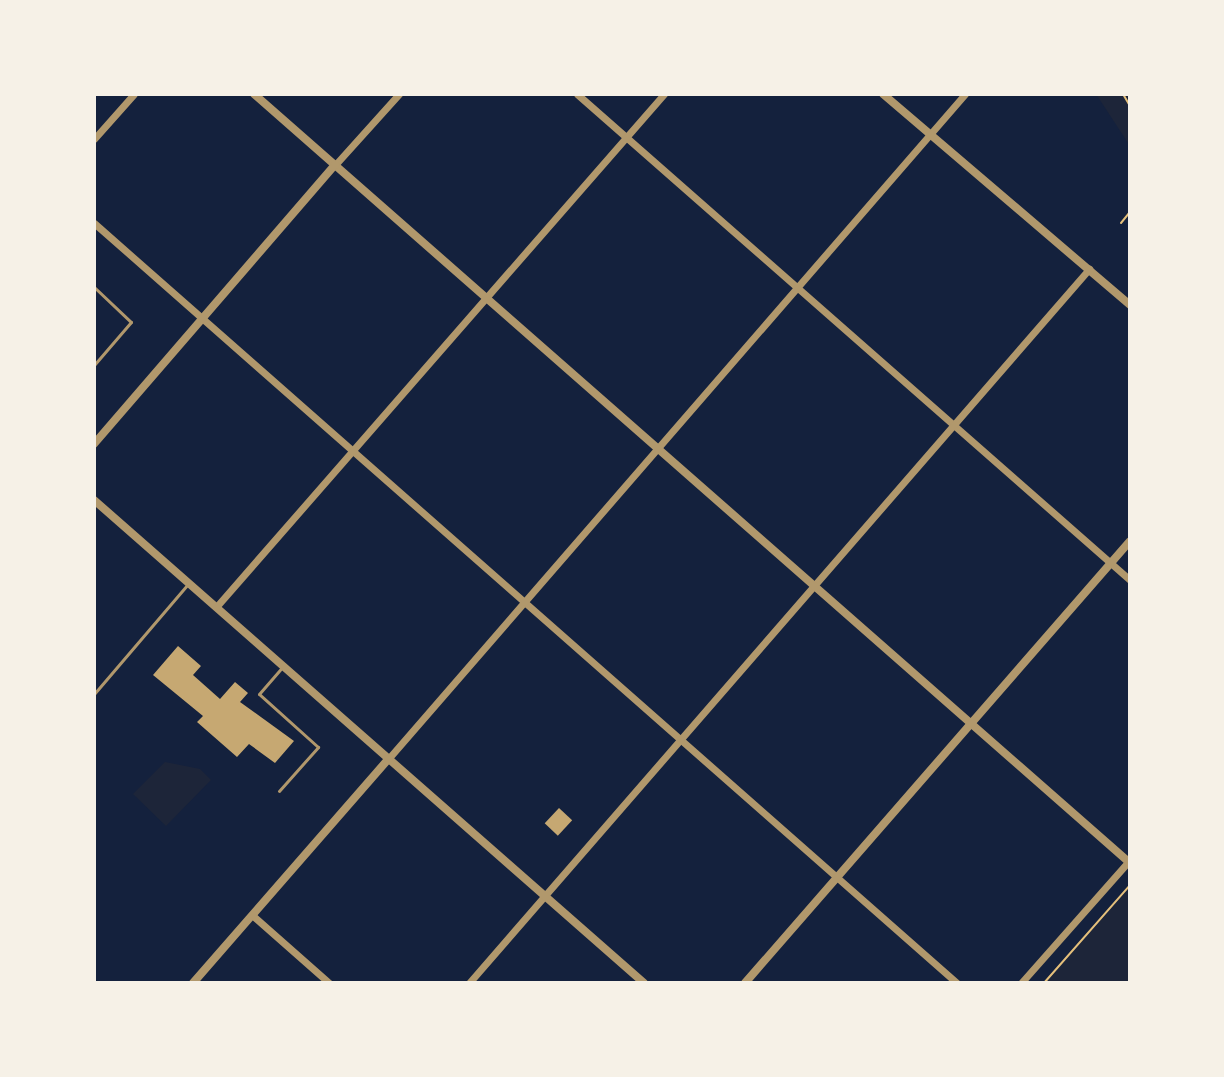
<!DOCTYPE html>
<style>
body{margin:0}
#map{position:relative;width:1224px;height:1077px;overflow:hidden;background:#14213d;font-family:Quicksand,sans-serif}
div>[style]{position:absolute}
.green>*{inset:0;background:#1d2539}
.building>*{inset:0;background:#c6a872;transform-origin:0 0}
.path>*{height:2px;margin:-1px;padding:0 1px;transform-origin:1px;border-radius:1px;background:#e5c07b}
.service>*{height:3px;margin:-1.5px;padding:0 1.5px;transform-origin:1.5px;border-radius:1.5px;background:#b1986c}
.minor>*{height:7px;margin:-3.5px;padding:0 3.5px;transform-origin:3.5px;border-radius:3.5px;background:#b1986c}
.tertiary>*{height:8px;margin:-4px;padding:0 4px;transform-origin:4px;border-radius:4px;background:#b1986c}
span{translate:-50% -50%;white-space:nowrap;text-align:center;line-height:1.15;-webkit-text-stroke:8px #f6f1e7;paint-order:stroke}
.frame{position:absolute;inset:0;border:96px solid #f6f1e7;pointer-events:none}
</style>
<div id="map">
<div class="green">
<div style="clip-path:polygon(1096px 94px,1130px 94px,1130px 146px)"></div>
<div style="clip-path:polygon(165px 762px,200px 769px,211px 780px,166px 826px,133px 794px)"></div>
<div style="clip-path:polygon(1130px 885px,1130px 983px,1044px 983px)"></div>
</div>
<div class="building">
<div style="clip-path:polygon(178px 646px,201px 666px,193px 675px,220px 699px,235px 682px,248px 693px,240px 702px,294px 741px,275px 763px,249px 744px,237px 757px,197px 722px,203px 716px,153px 675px)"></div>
<div style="left:559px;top:808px;width:18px;height:21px;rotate:43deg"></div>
</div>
<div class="path">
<div style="left:1123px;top:94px;width:14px;rotate:60deg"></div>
<div style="left:1121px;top:223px;width:14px;rotate:-51deg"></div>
<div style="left:1044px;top:983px;width:130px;rotate:-48.7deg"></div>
</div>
<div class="service">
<div style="left:94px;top:287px;width:51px;rotate:43.4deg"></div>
<div style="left:131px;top:322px;width:57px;rotate:130.7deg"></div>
<div style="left:94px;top:694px;width:143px;rotate:-49.5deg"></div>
<div style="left:279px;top:791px;width:59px;rotate:-48.4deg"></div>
<div style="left:318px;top:747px;width:79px;rotate:-138.1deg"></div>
<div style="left:259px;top:694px;width:35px;rotate:-49deg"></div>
</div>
<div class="minor">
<div style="left:577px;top:94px;width:736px;rotate:41.31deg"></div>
<div style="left:94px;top:139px;width:60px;rotate:-48.4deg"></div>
<div style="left:335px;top:165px;width:96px;rotate:-48deg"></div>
<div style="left:94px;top:223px;width:1150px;rotate:41.37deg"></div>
<div style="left:217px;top:606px;width:680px;rotate:-48.88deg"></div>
<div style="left:389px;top:758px;width:879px;rotate:-49.06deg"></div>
<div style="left:252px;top:915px;width:103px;rotate:41.4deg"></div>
<div style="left:469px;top:983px;width:946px;rotate:-49.03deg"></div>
<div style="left:1021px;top:983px;width:164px;rotate:-48.5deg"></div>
</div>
<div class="tertiary">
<div style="left:254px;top:94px;width:1166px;rotate:41.28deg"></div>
<div style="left:883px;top:94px;width:325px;rotate:40.5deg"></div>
<div style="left:94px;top:444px;width:369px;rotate:-49.2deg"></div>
<div style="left:94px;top:500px;width:732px;rotate:41.29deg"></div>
<div style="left:193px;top:983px;width:298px;rotate:-48.9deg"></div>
<div style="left:745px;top:983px;width:586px;rotate:-48.94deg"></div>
</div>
<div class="frame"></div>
</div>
